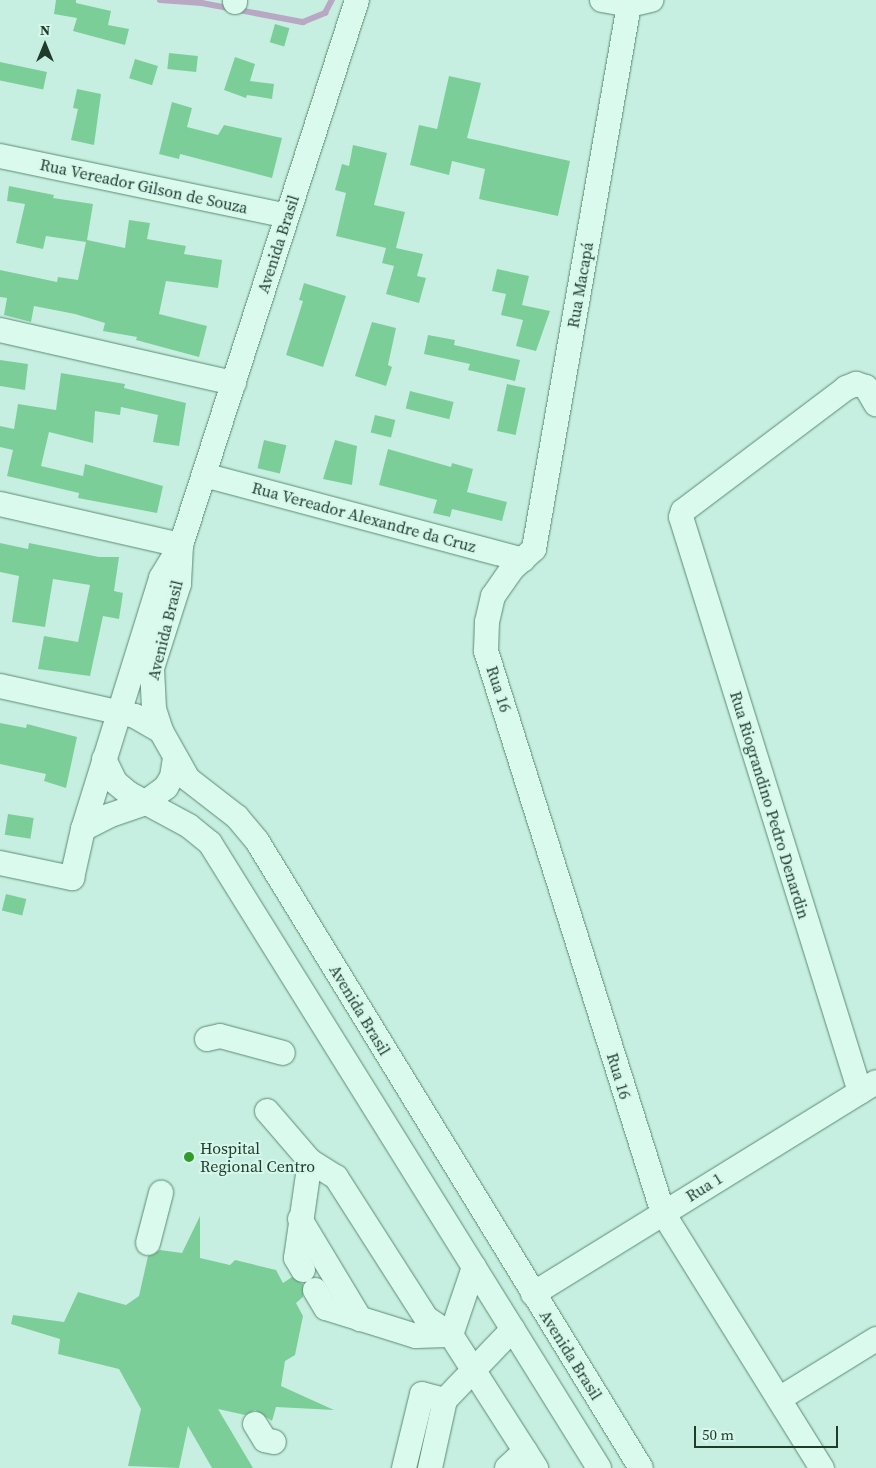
<!DOCTYPE html>
<meta charset="utf-8">
<style>
body{margin:0}
#map{position:relative;width:876px;height:1468px;overflow:hidden;background:#c7efe1;font-family:"Source Serif 4",serif}
div>[style]{position:absolute}
.stream>*{height:5.5px;margin:-2.75px;padding:0 2.75px;transform-origin:2.75px;border-radius:2.75px;background:#b9a8c3}
.building>*{inset:0;background:#7cce99;transform-origin:0 0}
.roads{filter:drop-shadow(0 0 1px #5b8c72) drop-shadow(0 0 1px #5b8c72)}
.minor>*{height:24px;margin:-12px;padding:0 12px;transform-origin:12px;border-radius:12px;background:#dafaee}
.dots>*{width:14px;height:14px;translate:-50% -50%;box-sizing:border-box;border:2px solid #d6f7eb;border-radius:50%}
span{translate:-50% -50%;white-space:nowrap;text-align:center;line-height:1.15;-webkit-text-stroke:4px #d6f7eb;paint-order:stroke}
.street-label{font-size:16px;color:#1f3c2b}
.poi-label{font-size:16px;color:#1f3c2b}
.left{translate:0 -50%;text-align:left}
.north{position:absolute;left:20px;top:20px;width:50px;height:50px;-webkit-text-stroke:4px #d6f7eb;paint-order:stroke;rotate:0deg;font-size:14px;font-weight:700;line-height:20px;text-align:center;color:#1f3c2b}
.north::after{content:'';display:block;margin:auto;width:18px;height:22px;background:#1f3c2b;clip-path:polygon(50% 0,100% 100%,50% 72%,0 100%)}
.scale{position:absolute;left:694px;top:1426px;width:144px;height:22px;box-sizing:border-box;border:2px solid #1f3c2b;border-top:0;padding-left:6px;font-size:15px;line-height:18px;white-space:nowrap;color:#1f3c2b;-webkit-text-stroke:4px #d6f7eb;paint-order:stroke}
</style>
<div id="map">
<div class="stream">
<div style="left:160px;top:0;width:42px;rotate:4.1deg"></div>
<div style="left:202px;top:3px;width:103px;rotate:10.7deg"></div>
<div style="left:303px;top:22px;width:24px;rotate:-22deg"></div>
<div style="left:325px;top:13px;width:15px;rotate:-62deg"></div>
</div>
<div class="building">
<div style="clip-path:polygon(56px 0,76px 0,76px 3px,111px 11px,108px 25px,129px 29px,125px 45px,73px 31px,77px 18px,54px 14px)"></div>
<div style="left:275px;top:24px;width:15px;height:19px;rotate:16deg"></div>
<div style="left:169px;top:53px;width:29px;height:16px;rotate:6deg"></div>
<div style="clip-path:polygon(235px 57px,255px 64px,250px 81px,274px 84px,272px 99px,247px 95px,246px 98px,224px 90px)"></div>
<div style="left:135px;top:59px;width:24px;height:20px;rotate:17deg"></div>
<div style="left:0;top:62px;width:48px;height:18px;rotate:12deg"></div>
<div style="clip-path:polygon(449px 76px,481px 83px,467px 138px,570px 161px,558px 216px,479px 199px,485px 169px,452px 161px,449px 175px,410px 165px,419px 125px,437px 129px)"></div>
<div style="clip-path:polygon(77px 89px,101px 94px,94px 145px,71px 140px,78px 109px,73px 108px)"></div>
<div style="clip-path:polygon(172px 102px,192px 108px,187px 127px,218px 135px,224px 125px,282px 138px,272px 178px,180px 154px,179px 159px,159px 154px)"></div>
<div style="clip-path:polygon(353px 145px,387px 153px,374px 205px,405px 212px,396px 248px,423px 254px,417px 276px,426px 278px,419px 303px,386px 294px,394px 266px,382px 263px,386px 248px,336px 236px,346px 193px,335px 190px,342px 164px,349px 166px)"></div>
<div style="clip-path:polygon(9px 186px,54px 195px,53px 198px,93px 204px,87px 240px,125px 248px,129px 220px,150px 223px,147px 239px,186px 246px,184px 254px,222px 260px,218px 288px,166px 281px,159px 314px,207px 326px,199px 357px,136px 340px,137px 337px,103px 331px,105px 323px,75px 314px,34px 306px,31px 322px,4px 315px,7px 298px,0 297px,0 270px,57px 282px,58px 277px,78px 280px,86px 242px,46px 236px,43px 249px,16px 243px,25px 204px,7px 201px)"></div>
<div style="clip-path:polygon(497px 269px,529px 276px,522px 305px,550px 311px,536px 351px,516px 346px,523px 320px,501px 315px,506px 294px,492px 291px)"></div>
<div style="clip-path:polygon(304px 283px,346px 296px,323px 367px,286px 355px,303px 301px,299px 300px)"></div>
<div style="clip-path:polygon(372px 322px,396px 328px,388px 365px,392px 367px,386px 386px,355px 376px)"></div>
<div style="clip-path:polygon(428px 335px,455px 340px,454px 345px,520px 360px,515px 381px,468px 370px,470px 364px,424px 354px)"></div>
<div style="clip-path:polygon(0 360px,28px 364px,25px 390px,0 386px)"></div>
<div style="clip-path:polygon(61px 373px,125px 384px,124px 388px,186px 403px,179px 446px,153px 442px,158px 415px,121px 407px,120px 415px,95px 411px,93px 443px,49px 432px,41px 466px,83px 476px,85px 464px,163px 486px,157px 513px,78px 498px,79px 493px,7px 476px,13px 450px,0 447px,0 426px,14px 429px,18px 404px,56px 410px)"></div>
<div style="left:507px;top:384px;width:19px;height:48px;rotate:12deg"></div>
<div style="left:410px;top:391px;width:45px;height:18px;rotate:14deg"></div>
<div style="left:375px;top:415px;width:21px;height:18px;rotate:14deg"></div>
<div style="left:264px;top:440px;width:23px;height:29px;rotate:13deg"></div>
<div style="clip-path:polygon(335px 440px,357px 446px,352px 485px,323px 479px)"></div>
<div style="clip-path:polygon(388px 449px,451px 467px,452px 463px,473px 469px,467px 492px,507px 502px,502px 521px,452px 509px,450px 517px,433px 513px,437px 500px,379px 485px)"></div>
<div style="clip-path:polygon(0 543px,28px 549px,29px 543px,99px 557px,119px 557px,114px 591px,123px 593px,119px 619px,103px 616px,90px 676px,38px 669px,44px 636px,78px 642px,90px 585px,53px 579px,45px 627px,12px 622px,19px 576px,0 572px)"></div>
<div style="clip-path:polygon(0 723px,26px 728px,27px 724px,77px 737px,66px 788px,44px 781px,46px 774px,0 764px)"></div>
<div style="left:8px;top:814px;width:26px;height:21px;rotate:9deg"></div>
<div style="left:6px;top:894px;width:21px;height:17px;rotate:14deg"></div>
<div style="clip-path:polygon(200px 1216px,200px 1258px,230px 1265px,235px 1260px,276px 1270px,283px 1283px,292px 1277px,303px 1284px,303px 1297px,296px 1303px,303px 1316px,295px 1355px,285px 1361px,281px 1386px,334px 1410px,276px 1407px,272px 1421px,255px 1410px,245px 1415px,218px 1409px,253px 1468px,212px 1468px,188px 1426px,179px 1468px,128px 1466px,141px 1409px,119px 1369px,58px 1354px,60px 1339px,11px 1324px,13px 1315px,64px 1322px,78px 1292px,126px 1305px,139px 1296px,148px 1256px,160px 1250px,182px 1253px)"></div>
</div>
<div class="roads">
<div class="minor">
<div style="left:602px;top:0;width:27px;rotate:10deg"></div>
<div style="left:629px;top:5px;width:23px;rotate:-13deg"></div>
<div style="left:235px;top:2px;width:2px;rotate:-90deg"></div>
<div style="left:629px;top:5px;width:552px;rotate:99.91deg"></div>
<div style="left:534px;top:549px;width:30px;rotate:138deg"></div>
<div style="left:512px;top:569px;width:33px;rotate:125deg"></div>
<div style="left:493px;top:596px;width:27px;rotate:103deg"></div>
<div style="left:487px;top:622px;width:29px;rotate:92deg"></div>
<div style="left:486px;top:651px;width:589px;rotate:72.52deg"></div>
<div style="left:663px;top:1213px;width:301px;rotate:58.1deg"></div>
<div style="left:0;top:156px;width:293px;rotate:11.8deg"></div>
<div style="left:0;top:330px;width:240px;rotate:12.8deg"></div>
<div style="left:204px;top:475px;width:330px;rotate:14.9deg"></div>
<div style="left:0;top:504px;width:186px;rotate:12.8deg"></div>
<div style="left:181px;top:545px;width:39px;rotate:93deg"></div>
<div style="left:179px;top:584px;width:88px;rotate:107.8deg"></div>
<div style="left:152px;top:668px;width:41px;rotate:87.2deg"></div>
<div style="left:154px;top:709px;width:23px;rotate:72deg"></div>
<div style="left:161px;top:731px;width:55px;rotate:60.6deg"></div>
<div style="left:188px;top:779px;width:62px;rotate:37.8deg"></div>
<div style="left:237px;top:817px;width:31px;rotate:50deg"></div>
<div style="left:257px;top:841px;width:735px;rotate:58.52deg"></div>
<div style="left:0;top:686px;width:138px;rotate:12.5deg"></div>
<div style="left:135px;top:716px;width:30px;rotate:30deg"></div>
<div style="left:104px;top:759px;width:25px;rotate:64deg"></div>
<div style="left:115px;top:782px;width:17px;rotate:40deg"></div>
<div style="left:128px;top:793px;width:69px;rotate:28.4deg"></div>
<div style="left:189px;top:826px;width:27px;rotate:39deg"></div>
<div style="left:210px;top:843px;width:736px;rotate:58.1deg"></div>
<div style="left:83px;top:829px;width:28px;rotate:-27deg"></div>
<div style="left:108px;top:816px;width:37px;rotate:-19deg"></div>
<div style="left:143px;top:804px;width:29px;rotate:-36deg"></div>
<div style="left:166px;top:787px;width:12px;rotate:-59deg"></div>
<div style="left:172px;top:777px;width:20px;rotate:-81deg"></div>
<div style="left:0;top:863px;width:74px;rotate:11.8deg"></div>
<div style="left:72px;top:878px;width:50px;rotate:-77.3deg"></div>
<div style="left:83px;top:829px;width:263px;rotate:-72.7deg"></div>
<div style="left:161px;top:578px;width:39px;rotate:-59deg"></div>
<div style="left:181px;top:545px;width:573px;rotate:-72.1deg"></div>
<div style="left:207px;top:1039px;width:13px;rotate:-13deg"></div>
<div style="left:220px;top:1036px;width:65px;rotate:15.1deg"></div>
<div style="left:860px;top:1092px;width:602px;rotate:-107.29deg"></div>
<div style="left:681px;top:517px;width:6px;rotate:-72deg"></div>
<div style="left:683px;top:511px;width:204px;rotate:-37deg"></div>
<div style="left:846px;top:388px;width:11px;rotate:-22deg"></div>
<div style="left:856px;top:384px;width:10px;rotate:17deg"></div>
<div style="left:866px;top:387px;width:20px;rotate:60deg"></div>
<div style="left:267px;top:1111px;width:66px;rotate:49.3deg"></div>
<div style="left:310px;top:1161px;width:31px;rotate:32deg"></div>
<div style="left:336px;top:1177px;width:167px;rotate:57.4deg"></div>
<div style="left:426px;top:1318px;width:30px;rotate:34deg"></div>
<div style="left:451px;top:1335px;width:158px;rotate:57.4deg"></div>
<div style="left:300px;top:1219px;width:117px;rotate:59deg"></div>
<div style="left:148px;top:1243px;width:52px;rotate:-75.4deg"></div>
<div style="left:303px;top:1270px;width:14px;rotate:-120deg"></div>
<div style="left:296px;top:1258px;width:98px;rotate:-81.8deg"></div>
<div style="left:315px;top:1290px;width:21px;rotate:59deg"></div>
<div style="left:326px;top:1308px;width:94px;rotate:17.3deg"></div>
<div style="left:416px;top:1336px;width:35px;rotate:-2deg"></div>
<div style="left:533px;top:1294px;width:403px;rotate:-31.7deg"></div>
<div style="left:451px;top:1335px;width:72px;rotate:-71.3deg"></div>
<div style="left:779px;top:1399px;width:114px;rotate:-31.7deg"></div>
<div style="left:255px;top:1424px;width:19px;rotate:58deg"></div>
<div style="left:265px;top:1440px;width:9px;rotate:13deg"></div>
<div style="left:404px;top:1468px;width:76px;rotate:-76.3deg"></div>
<div style="left:422px;top:1394px;width:24px;rotate:15deg"></div>
<div style="left:430px;top:1468px;width:70px;rotate:-77.6deg"></div>
<div style="left:445px;top:1400px;width:98px;rotate:-46.2deg"></div>
<div style="left:507px;top:1468px;width:25px;rotate:-43deg"></div>
</div>
</div>
<div class="dots">
<div style="left:189px;top:1157px;background:#329c2a"></div>
</div>
<div class="street-label">
<span style="left:144px;top:186px;rotate:12deg">Rua Vereador Gilson de Souza</span>
<span style="left:278px;top:244px;rotate:-72deg">Avenida Brasil</span>
<span style="left:580px;top:285px;rotate:-80deg">Rua Macapá</span>
<span style="left:364px;top:517px;rotate:15deg">Rua Vereador Alexandre da Cruz</span>
<span style="left:165px;top:630px;rotate:-76deg">Avenida Brasil</span>
<span style="left:499px;top:689px;rotate:72deg">Rua 16</span>
<span style="left:770px;top:805px;rotate:73deg">Rua Riograndino Pedro Denardin</span>
<span style="left:360px;top:1010px;rotate:59deg">Avenida Brasil</span>
<span style="left:619px;top:1076px;rotate:73deg">Rua 16</span>
<span style="left:704px;top:1187px;rotate:-32deg">Rua 1</span>
<span style="left:571px;top:1355px;rotate:58deg">Avenida Brasil</span>
</div>
<div class="poi-label">
<span class="left" style="left:200px;top:1157px">Hospital<br>Regional Centro</span>
</div>
<div class="north">N</div>
<div class="scale">50 m</div>
</div>
